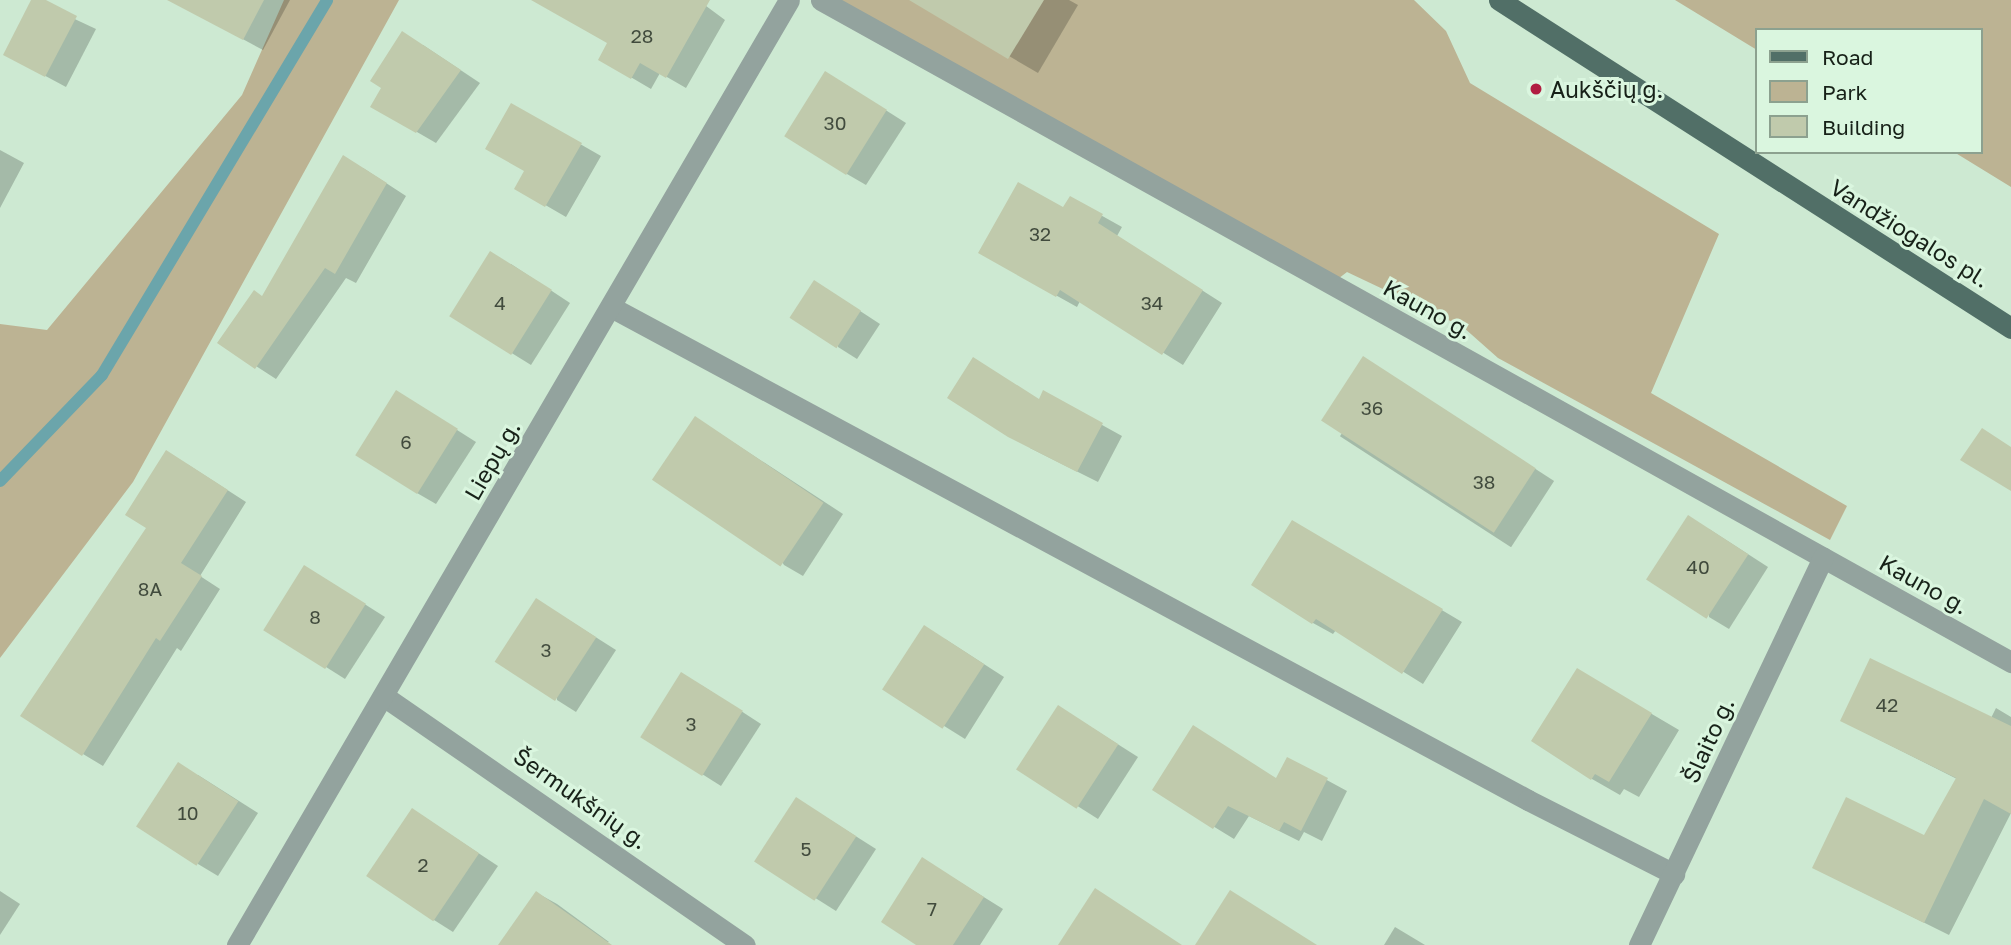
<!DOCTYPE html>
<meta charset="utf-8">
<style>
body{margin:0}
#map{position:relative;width:2011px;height:945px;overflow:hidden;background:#cde9d2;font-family:"Golos Text",sans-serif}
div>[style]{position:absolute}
.green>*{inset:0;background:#bcb393}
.shadow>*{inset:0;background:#0003;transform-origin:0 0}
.stream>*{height:12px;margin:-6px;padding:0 6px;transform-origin:6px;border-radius:6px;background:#6ba5ab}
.building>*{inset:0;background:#c0caac;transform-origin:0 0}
.service>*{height:21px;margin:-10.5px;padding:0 10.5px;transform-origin:10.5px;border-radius:10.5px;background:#93a39e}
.minor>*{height:21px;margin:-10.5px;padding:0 10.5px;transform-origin:10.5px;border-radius:10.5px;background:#93a39e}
.primary>*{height:21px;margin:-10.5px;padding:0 10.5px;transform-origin:10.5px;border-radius:10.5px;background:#516f67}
.dots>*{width:19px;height:19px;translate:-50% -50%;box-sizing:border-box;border:4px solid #daf6df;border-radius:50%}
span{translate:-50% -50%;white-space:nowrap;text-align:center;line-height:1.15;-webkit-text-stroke:6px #daf6df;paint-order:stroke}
.number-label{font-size:19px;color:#414b3d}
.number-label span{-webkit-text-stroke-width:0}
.poi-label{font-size:23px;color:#172118}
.left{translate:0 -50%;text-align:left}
.street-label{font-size:23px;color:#172118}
.legend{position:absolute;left:1755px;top:28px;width:228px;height:126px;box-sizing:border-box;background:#daf6df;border:2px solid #8ca18f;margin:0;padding:9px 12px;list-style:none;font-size:21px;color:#172118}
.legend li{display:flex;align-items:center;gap:14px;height:35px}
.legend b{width:35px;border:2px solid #8ca18f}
</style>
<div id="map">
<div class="green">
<div style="clip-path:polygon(284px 0,399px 0,133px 482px,0 658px,0 324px,47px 330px,242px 95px)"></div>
<div style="clip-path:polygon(839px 0,1414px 0,1446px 31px,1470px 83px,1719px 234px,1651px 393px,1847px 506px,1830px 540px,1498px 358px,1463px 327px,1347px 272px,1330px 285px)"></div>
<div style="clip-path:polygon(1675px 0,2011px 0,2011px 187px,1954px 152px,1981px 152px,1981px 30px,1757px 30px,1757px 50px)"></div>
</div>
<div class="shadow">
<div style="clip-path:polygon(34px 0,96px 29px,66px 87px,25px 65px)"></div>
<div style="clip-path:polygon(185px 0,290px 0,263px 50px,202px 17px)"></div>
<div style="clip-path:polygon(570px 0,698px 0,725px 20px,686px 88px,660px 73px,651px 89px,600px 59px,610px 42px)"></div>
<div style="clip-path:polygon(913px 0,1069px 0,1078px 5px,1038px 73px)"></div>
<div style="clip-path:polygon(423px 45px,480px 83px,436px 143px,372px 106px)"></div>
<div style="clip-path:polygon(846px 85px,906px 123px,866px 185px,847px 174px)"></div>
<div style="clip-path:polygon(512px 105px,601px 156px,566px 217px,516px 188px,526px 170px)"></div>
<div style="clip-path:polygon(0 150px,24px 163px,0 208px)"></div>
<div style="clip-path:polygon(363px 168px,406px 196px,356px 283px,346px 278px,276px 379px,219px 342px,263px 297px)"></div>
<div style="clip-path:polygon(1070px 198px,1122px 227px,1117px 236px,1222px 303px,1183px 365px,1080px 301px,1077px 307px,980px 253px,1064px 210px)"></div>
<div style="clip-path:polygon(511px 264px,570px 303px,531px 365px,451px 315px)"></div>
<div style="clip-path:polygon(834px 294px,880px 324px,857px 359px,838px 347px)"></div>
<div style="left:1383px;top:370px;width:204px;height:79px;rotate:33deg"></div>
<div style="clip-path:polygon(1044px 393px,1122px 436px,1098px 482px,1030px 448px)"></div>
<div style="clip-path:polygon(416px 404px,476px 442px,436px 504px,417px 493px)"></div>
<div style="clip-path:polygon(696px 418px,843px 514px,803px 576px,784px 565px)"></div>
<div style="clip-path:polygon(187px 464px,246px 502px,200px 576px,220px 589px,181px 651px,177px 648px,103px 766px,83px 754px,148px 528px)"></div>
<div style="clip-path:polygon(1293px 522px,1462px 622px,1423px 684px,1336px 630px,1333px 634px,1313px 623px)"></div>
<div style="clip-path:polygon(1709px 529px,1768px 567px,1729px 629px,1709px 617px)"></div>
<div style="clip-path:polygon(325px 579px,385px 617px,345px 679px,266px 629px)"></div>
<div style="clip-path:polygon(556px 612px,616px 650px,576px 712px,557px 700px)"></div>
<div style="clip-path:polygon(945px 639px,1004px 677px,965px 739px,885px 689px)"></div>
<div style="clip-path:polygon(1577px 670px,1679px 730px,1639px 797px,1624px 789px,1620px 795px,1592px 779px)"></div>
<div style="clip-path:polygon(701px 685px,761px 724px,721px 786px,702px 774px)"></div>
<div style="clip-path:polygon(1996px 708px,2011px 717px,2011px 813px,1949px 935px,1814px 868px,1925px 837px,1957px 779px,1842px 721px,1991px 718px)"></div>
<div style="clip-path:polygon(1078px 719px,1138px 757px,1098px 819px,1019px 769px)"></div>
<div style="clip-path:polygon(1288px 759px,1347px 791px,1322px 841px,1304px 832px,1299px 841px,1249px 816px,1234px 839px,1154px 790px,1277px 780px)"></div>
<div style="clip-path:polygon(198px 775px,258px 813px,218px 876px,198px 864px)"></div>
<div style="clip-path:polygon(413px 810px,498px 866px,453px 932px,434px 920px)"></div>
<div style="clip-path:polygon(816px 811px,876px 849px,836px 911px,757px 861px)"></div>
<div style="clip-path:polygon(942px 871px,1003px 909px,980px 945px,919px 945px)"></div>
<div style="clip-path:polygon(0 891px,20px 904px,0 935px)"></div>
<div style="clip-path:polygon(537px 893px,557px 904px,609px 942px,500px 945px)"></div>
<div style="clip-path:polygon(1395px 927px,1425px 945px,1384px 945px)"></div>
</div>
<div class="stream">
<div style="left:0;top:481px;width:147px;rotate:-46.1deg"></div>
<div style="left:102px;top:375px;width:437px;rotate:-59deg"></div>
</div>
<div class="building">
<div style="clip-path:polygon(31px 0,46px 0,77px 16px,45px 77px,3px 55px)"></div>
<div style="clip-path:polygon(167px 0,264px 0,243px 40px)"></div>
<div style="clip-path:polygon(531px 0,710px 0,666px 78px,640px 63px,631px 79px,598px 60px,607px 43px)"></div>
<div style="clip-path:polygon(909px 0,1044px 0,1008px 59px)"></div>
<div style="clip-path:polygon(402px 31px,461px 70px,416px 133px,370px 107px,381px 88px,370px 81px)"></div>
<div style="left:825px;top:71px;width:73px;height:77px;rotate:32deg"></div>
<div style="clip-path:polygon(511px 103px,582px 143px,545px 207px,514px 189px,524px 171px,485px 149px)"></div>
<div style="clip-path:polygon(343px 155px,387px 183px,335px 274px,325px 268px,255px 369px,217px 343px,254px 290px,262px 296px)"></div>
<div style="clip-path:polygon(1018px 182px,1063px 207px,1070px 196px,1103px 214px,1098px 223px,1203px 290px,1162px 355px,1060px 290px,1056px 297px,978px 253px)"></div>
<div style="left:490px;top:251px;width:73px;height:77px;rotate:32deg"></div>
<div style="left:814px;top:280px;width:56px;height:45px;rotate:33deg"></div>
<div style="left:1363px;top:356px;width:206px;height:77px;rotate:33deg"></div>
<div style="clip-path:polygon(973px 357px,1039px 399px,1043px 390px,1103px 423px,1077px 472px,1008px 437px,947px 398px)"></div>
<div style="left:396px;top:390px;width:73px;height:77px;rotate:32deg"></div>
<div style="left:695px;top:416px;width:155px;height:77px;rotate:34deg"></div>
<div style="clip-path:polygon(1982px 428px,2011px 447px,2011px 491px,1960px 460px)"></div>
<div style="clip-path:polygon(166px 450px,228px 490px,181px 563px,202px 576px,160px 641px,156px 638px,82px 756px,20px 716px,146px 528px,125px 515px)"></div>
<div style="left:1688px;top:515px;width:72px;height:77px;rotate:33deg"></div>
<div style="clip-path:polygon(1292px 520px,1443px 609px,1402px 674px,1316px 619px,1312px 624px,1251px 585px)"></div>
<div style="left:304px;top:565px;width:73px;height:77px;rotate:32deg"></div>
<div style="left:536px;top:598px;width:72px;height:76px;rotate:33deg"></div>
<div style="left:924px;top:625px;width:72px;height:77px;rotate:33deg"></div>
<div style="clip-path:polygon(1870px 658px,2011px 726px,2011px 814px,1984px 799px,1924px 923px,1812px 868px,1846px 797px,1924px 835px,1956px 778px,1840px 721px)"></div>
<div style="clip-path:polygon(1577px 668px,1652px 713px,1609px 782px,1595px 774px,1591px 780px,1531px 741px)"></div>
<div style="left:681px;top:672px;width:73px;height:77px;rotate:32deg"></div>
<div style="left:1058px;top:705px;width:72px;height:77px;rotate:33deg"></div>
<div style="clip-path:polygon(1193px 725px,1276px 778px,1287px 757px,1328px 778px,1301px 831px,1284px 822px,1279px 831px,1228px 806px,1213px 829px,1152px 790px)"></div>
<div style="left:178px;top:762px;width:72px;height:77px;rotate:33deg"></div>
<div style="left:796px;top:797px;width:72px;height:77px;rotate:33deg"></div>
<div style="left:412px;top:808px;width:81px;height:82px;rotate:34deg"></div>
<div style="clip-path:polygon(922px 857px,984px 897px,953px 945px,916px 945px,881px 922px)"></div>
<div style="clip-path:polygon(1095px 888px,1182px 945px,1058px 945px)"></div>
<div style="clip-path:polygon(1230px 890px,1317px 945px,1195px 945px)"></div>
<div style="clip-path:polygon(536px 891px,612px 945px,498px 945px)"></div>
</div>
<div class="service">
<div style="left:611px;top:307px;width:1041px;rotate:28.26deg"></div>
<div style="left:1528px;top:800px;width:164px;rotate:26.9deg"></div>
</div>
<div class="minor">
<div style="left:821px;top:0;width:1362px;rotate:29.09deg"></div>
<div style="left:385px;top:697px;width:437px;rotate:34.6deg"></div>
<div style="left:237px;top:945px;width:1094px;rotate:-59.71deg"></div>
<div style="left:1639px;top:945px;width:429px;rotate:-64.6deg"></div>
</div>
<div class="primary">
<div style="left:1499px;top:0;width:608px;rotate:32.64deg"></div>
</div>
<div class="dots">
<div style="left:1536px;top:89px;background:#b11e42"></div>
</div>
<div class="number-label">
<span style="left:642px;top:36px">28</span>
<span style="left:835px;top:123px">30</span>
<span style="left:1040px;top:234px">32</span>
<span style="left:500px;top:303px">4</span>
<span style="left:1152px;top:303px">34</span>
<span style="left:1372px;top:408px">36</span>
<span style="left:406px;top:442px">6</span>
<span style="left:1484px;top:482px">38</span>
<span style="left:1698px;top:567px">40</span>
<span style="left:150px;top:589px">8A</span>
<span style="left:315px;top:617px">8</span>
<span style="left:546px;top:650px">3</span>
<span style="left:1887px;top:705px">42</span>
<span style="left:691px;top:724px">3</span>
<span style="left:188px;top:813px">10</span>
<span style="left:806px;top:849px">5</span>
<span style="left:423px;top:865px">2</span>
<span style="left:932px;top:909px">7</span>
</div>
<div class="poi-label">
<span class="left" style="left:1550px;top:89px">Aukščių g.</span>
</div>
<div class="street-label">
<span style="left:1910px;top:233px;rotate:32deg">Vandžiogalos pl.</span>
<span style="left:1428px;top:309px;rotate:29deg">Kauno g.</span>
<span style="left:492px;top:460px;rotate:-60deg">Liepų g.</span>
<span style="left:1924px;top:584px;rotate:29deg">Kauno g.</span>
<span style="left:1708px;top:740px;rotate:-65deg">Šlaito g.</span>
<span style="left:581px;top:798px;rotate:35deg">Šermukšnių g.</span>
</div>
<ul class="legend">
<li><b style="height:9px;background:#516f67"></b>Road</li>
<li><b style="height:19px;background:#bcb393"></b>Park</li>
<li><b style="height:19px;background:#c0caac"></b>Building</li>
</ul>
</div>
